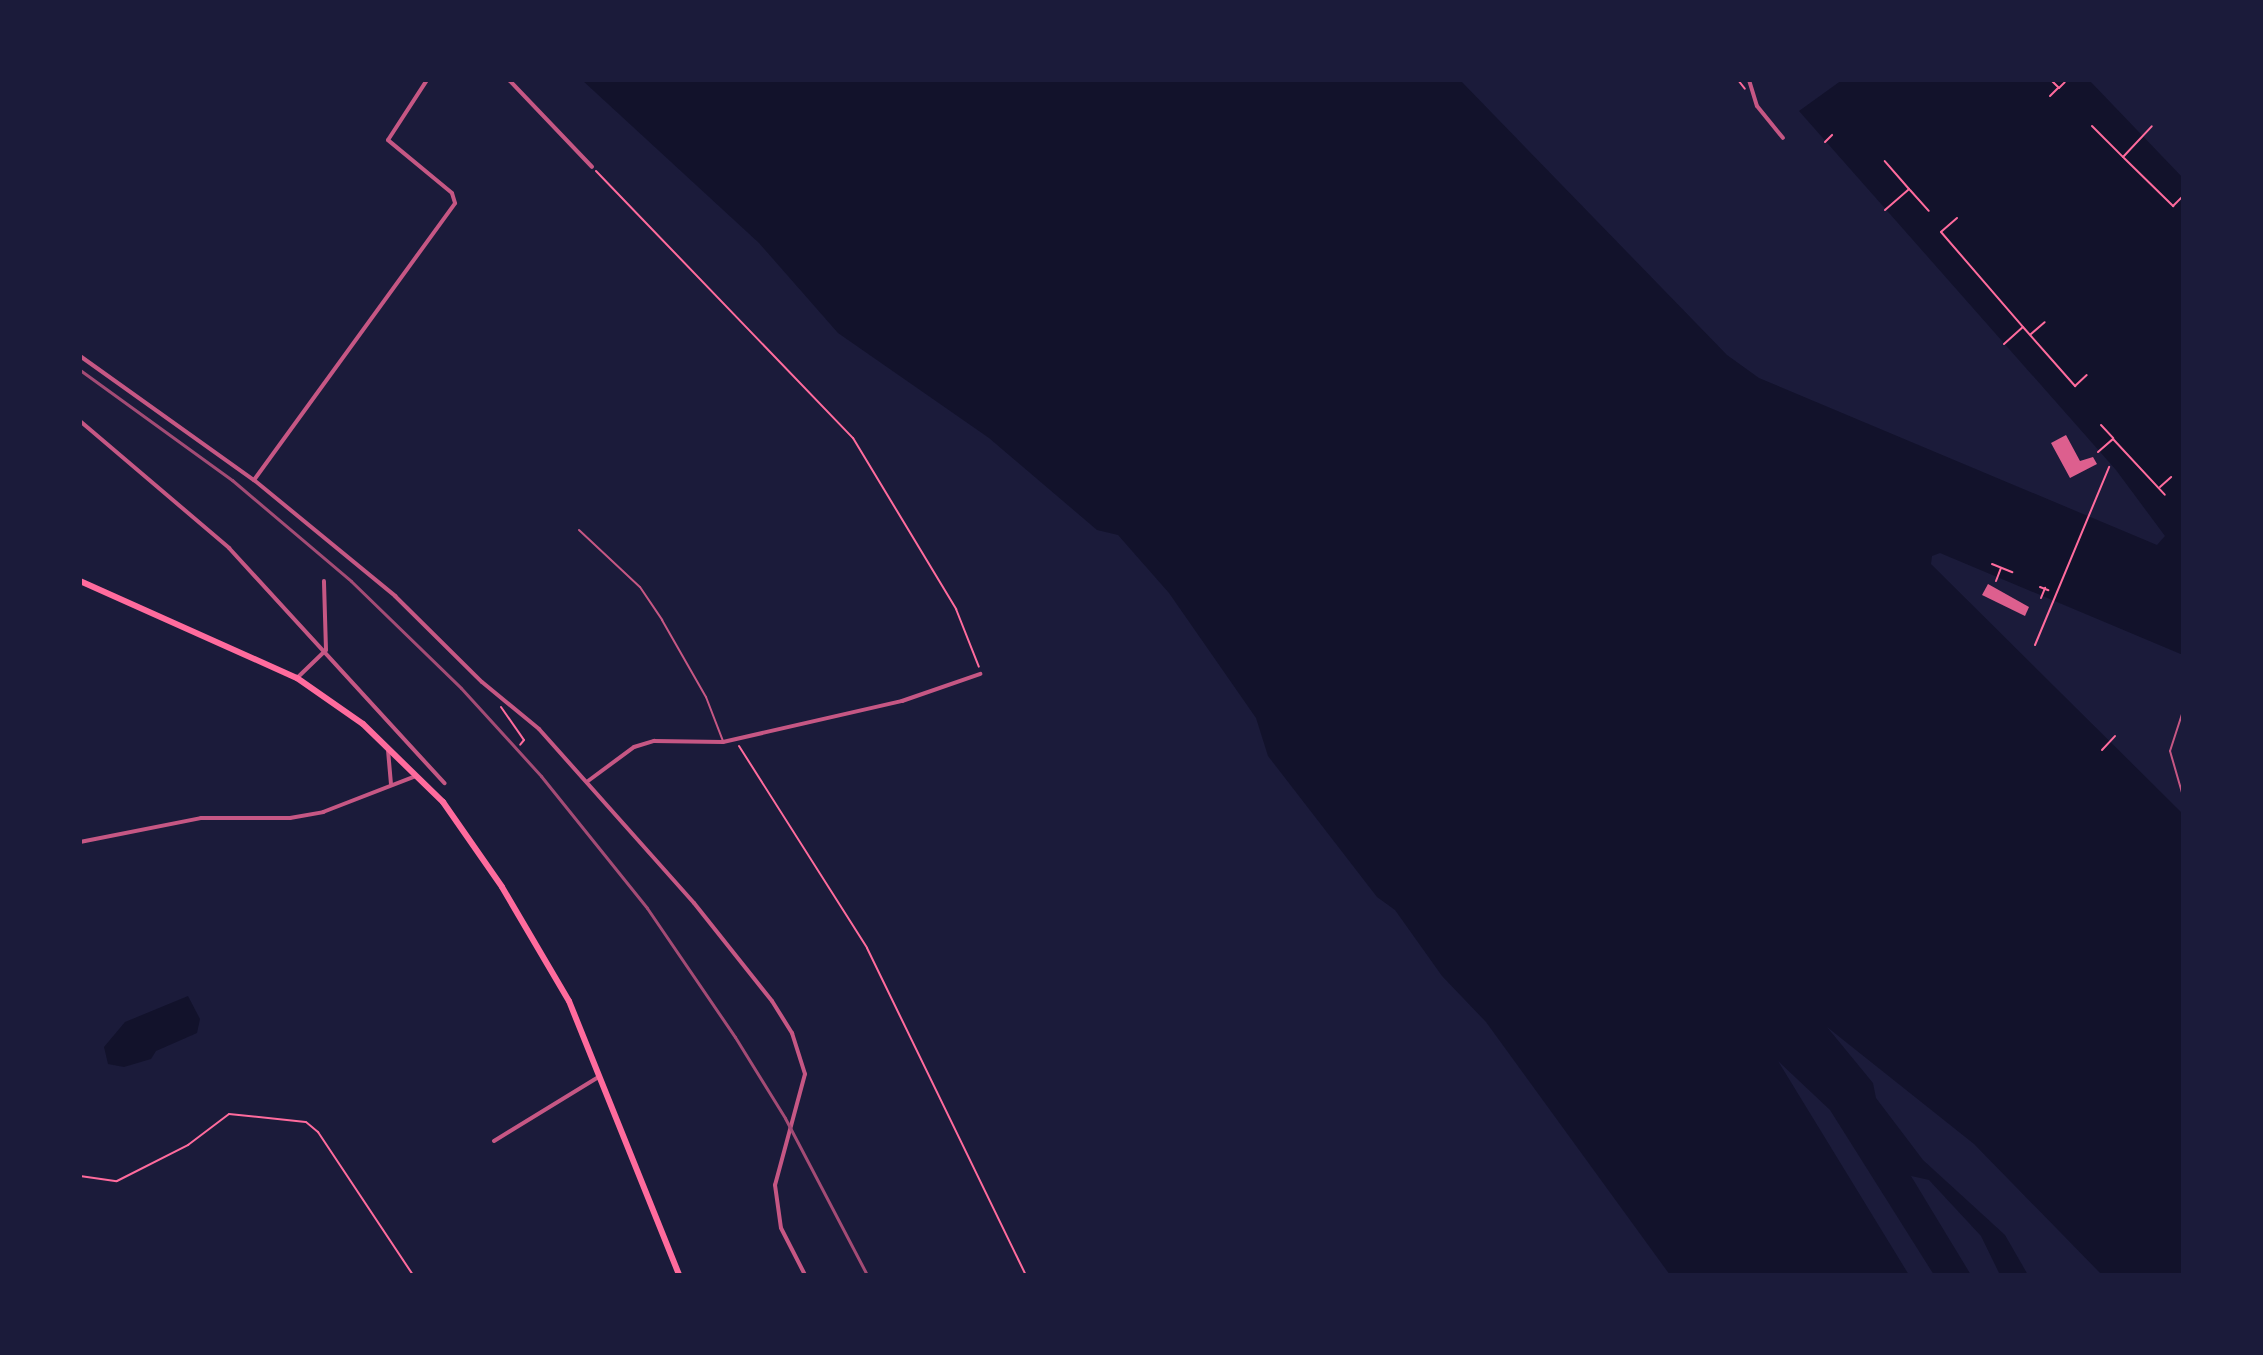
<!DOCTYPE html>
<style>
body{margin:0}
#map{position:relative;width:2263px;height:1355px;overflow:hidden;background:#1b1b3a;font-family:"Space Grotesk",sans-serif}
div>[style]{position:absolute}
.water>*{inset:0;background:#12122b}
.building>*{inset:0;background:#dd5f8e}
.path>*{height:2px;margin:-1px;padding:0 1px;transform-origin:1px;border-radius:1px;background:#ff6b9d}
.service>*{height:2px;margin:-1px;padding:0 1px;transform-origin:1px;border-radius:1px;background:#c65784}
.minor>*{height:4px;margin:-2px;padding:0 2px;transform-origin:2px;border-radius:2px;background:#c65784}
.secondary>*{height:6px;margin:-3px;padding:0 3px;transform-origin:3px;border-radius:3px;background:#ff6b9d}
.rail>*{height:3px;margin:-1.5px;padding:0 1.5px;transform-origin:1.5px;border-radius:1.5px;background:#a44b75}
span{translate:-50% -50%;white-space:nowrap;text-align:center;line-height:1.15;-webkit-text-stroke:6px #1b1b3a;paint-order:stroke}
.frame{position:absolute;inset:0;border:82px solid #1b1b3a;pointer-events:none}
</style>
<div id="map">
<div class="water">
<div style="clip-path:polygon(582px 80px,1460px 80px,1727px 355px,1759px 378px,2157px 545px,2165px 536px,2116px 470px,1799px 111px,1842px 80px,2089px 80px,2183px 178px,2183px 655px,1940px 553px,1932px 556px,1931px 564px,2183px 814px,2183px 1275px,2102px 1275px,1974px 1144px,1827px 1027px,1873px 1083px,1876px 1098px,1923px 1160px,2005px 1235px,2028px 1275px,2000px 1275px,1981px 1236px,1929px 1180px,1911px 1176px,1971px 1275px,1934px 1275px,1830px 1110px,1778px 1061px,1909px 1275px,1670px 1275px,1486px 1022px,1442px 976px,1395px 910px,1377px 897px,1268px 756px,1256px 718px,1169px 593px,1118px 535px,1097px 530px,989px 438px,838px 333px,759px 243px)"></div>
<div style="clip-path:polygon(188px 996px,200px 1019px,197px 1033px,156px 1051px,151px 1059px,124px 1067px,108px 1064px,104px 1047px,125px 1022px)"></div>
</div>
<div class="building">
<div style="clip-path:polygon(2066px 435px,2080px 461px,2093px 457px,2097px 464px,2070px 478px,2051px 443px)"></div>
<div style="clip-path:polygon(1988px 584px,2029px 607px,2025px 616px,1982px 595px)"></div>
</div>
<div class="path">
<div style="left:1738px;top:80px;width:11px;rotate:52deg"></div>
<div style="left:2051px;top:80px;width:11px;rotate:45deg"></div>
<div style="left:2059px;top:88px;width:8px;rotate:-45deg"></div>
<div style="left:2050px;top:96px;width:11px;rotate:-45deg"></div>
<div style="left:2092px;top:126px;width:44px;rotate:45deg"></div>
<div style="left:2123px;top:157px;width:42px;rotate:-46.9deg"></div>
<div style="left:1825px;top:142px;width:10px;rotate:-45deg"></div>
<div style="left:2124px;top:158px;width:69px;rotate:44.4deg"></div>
<div style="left:2173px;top:206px;width:14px;rotate:-45deg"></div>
<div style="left:596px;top:171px;width:371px;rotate:46.1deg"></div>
<div style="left:853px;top:438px;width:200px;rotate:58.9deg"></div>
<div style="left:956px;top:609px;width:62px;rotate:68.4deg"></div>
<div style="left:1910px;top:190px;width:28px;rotate:48deg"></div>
<div style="left:1885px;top:210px;width:32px;rotate:-41deg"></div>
<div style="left:1909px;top:189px;width:37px;rotate:-131deg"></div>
<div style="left:1957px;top:218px;width:21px;rotate:139deg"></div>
<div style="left:1941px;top:232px;width:125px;rotate:49.2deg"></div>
<div style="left:2031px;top:334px;width:18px;rotate:-41deg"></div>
<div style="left:2004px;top:344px;width:25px;rotate:-42deg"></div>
<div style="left:2023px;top:327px;width:79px;rotate:48.6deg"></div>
<div style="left:2075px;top:386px;width:16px;rotate:-43deg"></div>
<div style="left:2101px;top:425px;width:18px;rotate:47deg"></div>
<div style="left:2098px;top:452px;width:20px;rotate:-41deg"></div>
<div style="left:2113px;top:439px;width:76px;rotate:47.1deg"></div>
<div style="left:2160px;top:487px;width:15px;rotate:-42deg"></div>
<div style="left:1992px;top:564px;width:22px;rotate:22deg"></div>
<div style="left:1996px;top:581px;width:14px;rotate:-69deg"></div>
<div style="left:2040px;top:587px;width:9px;rotate:21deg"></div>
<div style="left:2041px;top:598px;width:11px;rotate:-68deg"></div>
<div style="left:2035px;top:645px;width:193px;rotate:-67.4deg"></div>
<div style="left:501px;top:707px;width:40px;rotate:55.1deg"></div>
<div style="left:524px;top:740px;width:6px;rotate:129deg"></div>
<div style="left:739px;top:746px;width:239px;rotate:57.6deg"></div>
<div style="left:867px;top:948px;width:364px;rotate:64.1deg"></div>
<div style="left:2102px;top:750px;width:19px;rotate:-47deg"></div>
<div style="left:80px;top:1176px;width:37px;rotate:8deg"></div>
<div style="left:117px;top:1181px;width:80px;rotate:-26.9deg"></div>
<div style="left:188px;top:1145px;width:51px;rotate:-37.1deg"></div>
<div style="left:229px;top:1114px;width:77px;rotate:5.9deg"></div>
<div style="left:306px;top:1122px;width:16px;rotate:40deg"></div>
<div style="left:318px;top:1132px;width:172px;rotate:56.4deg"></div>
</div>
<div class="service">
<div style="left:579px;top:530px;width:83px;rotate:43.1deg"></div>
<div style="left:640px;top:587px;width:40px;rotate:56deg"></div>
<div style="left:662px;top:620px;width:89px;rotate:60.3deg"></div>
<div style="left:706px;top:697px;width:47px;rotate:68.9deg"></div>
<div style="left:2183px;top:711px;width:42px;rotate:108deg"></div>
<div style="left:2170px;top:751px;width:47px;rotate:73.9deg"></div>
</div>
<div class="minor">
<div style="left:509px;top:80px;width:120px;rotate:46.3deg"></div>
<div style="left:1749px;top:80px;width:27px;rotate:73deg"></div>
<div style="left:1757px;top:106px;width:41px;rotate:50.9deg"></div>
<div style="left:80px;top:356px;width:214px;rotate:35.5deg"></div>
<div style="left:254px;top:480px;width:183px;rotate:39.4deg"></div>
<div style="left:395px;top:596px;width:122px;rotate:44.7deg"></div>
<div style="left:482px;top:682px;width:74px;rotate:39.5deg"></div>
<div style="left:539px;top:729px;width:233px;rotate:48.3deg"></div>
<div style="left:694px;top:903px;width:125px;rotate:51.5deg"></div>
<div style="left:772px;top:1001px;width:38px;rotate:58deg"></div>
<div style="left:792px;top:1033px;width:43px;rotate:72.4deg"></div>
<div style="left:805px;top:1074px;width:115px;rotate:105.1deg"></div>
<div style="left:775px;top:1185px;width:43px;rotate:82.1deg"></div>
<div style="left:781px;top:1228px;width:53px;rotate:62.9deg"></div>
<div style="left:80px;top:421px;width:196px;rotate:40.4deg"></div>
<div style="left:229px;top:548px;width:319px;rotate:47.5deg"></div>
<div style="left:254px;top:480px;width:342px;rotate:-54deg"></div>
<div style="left:455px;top:203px;width:10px;rotate:-107deg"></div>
<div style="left:452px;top:193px;width:83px;rotate:-140.4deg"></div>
<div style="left:388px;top:140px;width:72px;rotate:-57deg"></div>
<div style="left:297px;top:678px;width:40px;rotate:-44deg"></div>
<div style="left:326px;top:650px;width:69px;rotate:-91.7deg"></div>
<div style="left:388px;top:750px;width:35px;rotate:85deg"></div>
<div style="left:588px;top:781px;width:57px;rotate:-36.5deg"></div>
<div style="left:634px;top:747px;width:21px;rotate:-17deg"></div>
<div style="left:654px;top:741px;width:69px;rotate:0.8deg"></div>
<div style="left:723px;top:742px;width:184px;rotate:-12.9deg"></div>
<div style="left:902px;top:701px;width:83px;rotate:-19.1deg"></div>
<div style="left:80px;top:842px;width:123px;rotate:-11.2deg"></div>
<div style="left:201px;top:818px;width:89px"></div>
<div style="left:290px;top:818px;width:34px;rotate:-10deg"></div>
<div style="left:323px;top:812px;width:100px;rotate:-21.2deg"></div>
<div style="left:494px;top:1141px;width:124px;rotate:-31.5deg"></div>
</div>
<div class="secondary">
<div style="left:80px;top:581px;width:238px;rotate:24.1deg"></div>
<div style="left:297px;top:678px;width:80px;rotate:34.9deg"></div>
<div style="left:363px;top:724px;width:112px;rotate:44.3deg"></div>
<div style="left:443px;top:802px;width:103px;rotate:55.2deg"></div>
<div style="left:502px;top:887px;width:132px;rotate:59.6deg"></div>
<div style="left:569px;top:1001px;width:295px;rotate:68.1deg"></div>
</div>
<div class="rail">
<div style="left:80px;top:370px;width:188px;rotate:35.9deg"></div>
<div style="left:232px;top:480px;width:156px;rotate:40.3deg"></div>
<div style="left:351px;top:581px;width:153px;rotate:44.2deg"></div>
<div style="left:461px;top:688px;width:119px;rotate:47.7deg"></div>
<div style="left:541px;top:776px;width:169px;rotate:51.2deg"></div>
<div style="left:647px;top:908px;width:156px;rotate:55.7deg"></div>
<div style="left:735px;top:1037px;width:95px;rotate:58.3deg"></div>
<div style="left:785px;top:1118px;width:177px;rotate:62.4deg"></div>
</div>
<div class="frame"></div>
</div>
